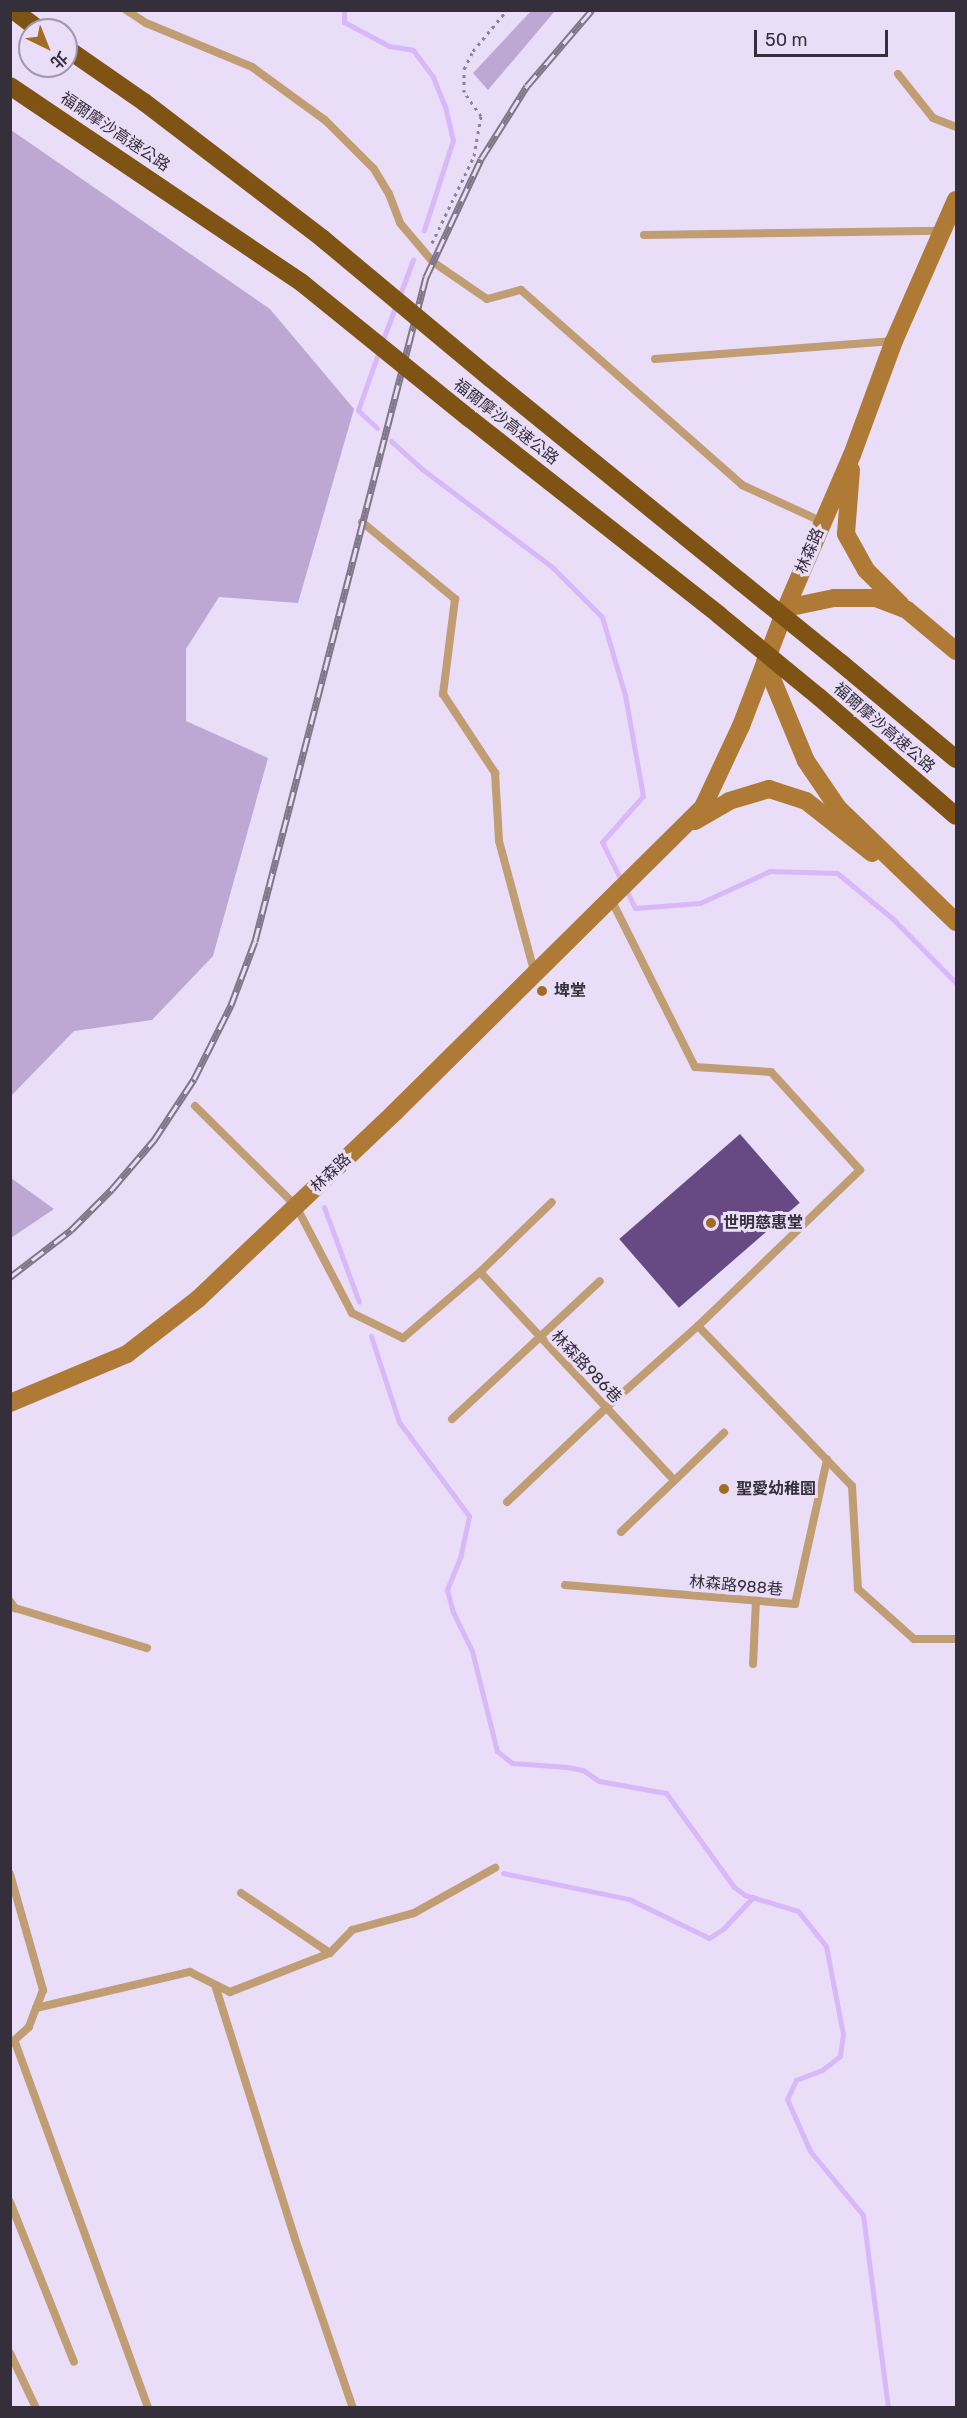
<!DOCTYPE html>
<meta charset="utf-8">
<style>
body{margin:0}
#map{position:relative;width:967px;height:2418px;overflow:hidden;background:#eaddf8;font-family:Rubik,"Noto Sans TC",sans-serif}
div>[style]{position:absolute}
.green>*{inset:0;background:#bda8d3}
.stream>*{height:5px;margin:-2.5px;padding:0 2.5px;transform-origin:2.5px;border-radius:2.5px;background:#d8b8f9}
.building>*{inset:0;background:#674a83;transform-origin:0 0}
.path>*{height:3px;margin-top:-1.5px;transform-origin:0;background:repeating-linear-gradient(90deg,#8c8396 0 3px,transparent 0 7.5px)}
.lane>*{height:8px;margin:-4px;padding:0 4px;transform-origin:4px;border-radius:4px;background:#c09d73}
.secondary>*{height:18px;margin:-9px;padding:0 9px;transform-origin:9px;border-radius:9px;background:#ae7a35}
.highway>*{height:18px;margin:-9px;padding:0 9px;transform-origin:9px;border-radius:9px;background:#7e5314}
.rail>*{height:7px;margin-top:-3.5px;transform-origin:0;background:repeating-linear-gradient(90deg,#eaddf8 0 14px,#7f7788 0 28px);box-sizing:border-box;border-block:2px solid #7f7788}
.highway-bridge>*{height:18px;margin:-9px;padding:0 9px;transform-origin:9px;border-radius:9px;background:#7e5314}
.dots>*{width:16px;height:16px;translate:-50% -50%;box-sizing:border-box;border:3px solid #eaddf8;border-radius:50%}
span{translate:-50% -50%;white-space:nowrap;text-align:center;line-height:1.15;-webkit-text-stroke:6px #eaddf8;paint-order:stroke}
.street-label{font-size:16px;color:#342f3a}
.poi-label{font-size:16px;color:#342f3a;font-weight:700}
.left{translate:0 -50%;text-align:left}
.frame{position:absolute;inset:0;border:12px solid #342f3a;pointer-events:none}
.north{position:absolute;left:18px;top:18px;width:60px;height:60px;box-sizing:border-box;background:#eaddf8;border:2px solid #a197ac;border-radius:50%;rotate:137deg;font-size:16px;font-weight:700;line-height:24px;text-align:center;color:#342f3a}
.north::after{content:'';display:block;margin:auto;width:21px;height:27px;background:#a16d25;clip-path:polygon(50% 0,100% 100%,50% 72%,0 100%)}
.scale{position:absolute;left:754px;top:30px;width:134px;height:27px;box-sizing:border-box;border:3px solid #342f3a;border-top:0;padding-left:8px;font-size:18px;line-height:21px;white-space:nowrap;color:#342f3a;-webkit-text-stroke:4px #eaddf8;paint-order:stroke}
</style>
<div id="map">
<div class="green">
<div style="clip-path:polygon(531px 11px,555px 11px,488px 90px,473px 73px)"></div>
<div style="clip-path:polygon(11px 130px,270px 309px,354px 409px,298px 603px,219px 597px,186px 649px,186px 721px,268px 758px,213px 956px,152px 1020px,74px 1031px,11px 1096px)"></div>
<div style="clip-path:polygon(11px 1178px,54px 1209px,11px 1238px)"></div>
</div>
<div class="stream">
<div style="left:344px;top:10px;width:12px;rotate:90deg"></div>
<div style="left:344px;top:22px;width:51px;rotate:28.1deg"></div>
<div style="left:389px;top:46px;width:24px;rotate:9deg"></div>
<div style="left:413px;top:50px;width:34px;rotate:53deg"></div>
<div style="left:433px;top:77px;width:31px;rotate:68deg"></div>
<div style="left:445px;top:106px;width:35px;rotate:77deg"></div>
<div style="left:453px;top:140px;width:95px;rotate:107.9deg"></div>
<div style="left:382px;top:342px;width:88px;rotate:-69.3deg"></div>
<div style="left:377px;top:428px;width:26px;rotate:-137deg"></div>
<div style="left:358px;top:410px;width:63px;rotate:-70.4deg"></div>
<div style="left:391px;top:441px;width:42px;rotate:42.1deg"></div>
<div style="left:422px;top:469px;width:163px;rotate:37deg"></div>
<div style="left:552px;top:567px;width:71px;rotate:45deg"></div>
<div style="left:602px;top:617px;width:81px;rotate:73.6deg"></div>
<div style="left:625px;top:695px;width:103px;rotate:79.9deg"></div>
<div style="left:643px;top:796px;width:62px;rotate:131.7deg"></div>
<div style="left:602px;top:842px;width:74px;rotate:63.4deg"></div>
<div style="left:635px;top:908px;width:65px;rotate:-4.4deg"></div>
<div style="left:700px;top:903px;width:77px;rotate:-24.6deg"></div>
<div style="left:770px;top:871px;width:67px;rotate:1.7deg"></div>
<div style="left:837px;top:873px;width:71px;rotate:39.3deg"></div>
<div style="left:892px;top:918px;width:91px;rotate:45.4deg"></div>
<div style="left:324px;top:1207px;width:101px;rotate:69.8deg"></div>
<div style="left:371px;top:1336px;width:90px;rotate:72deg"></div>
<div style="left:399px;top:1422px;width:117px;rotate:53.3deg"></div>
<div style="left:469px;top:1516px;width:40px;rotate:102deg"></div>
<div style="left:461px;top:1555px;width:38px;rotate:112deg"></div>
<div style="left:447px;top:1590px;width:23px;rotate:75deg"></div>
<div style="left:453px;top:1612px;width:43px;rotate:64deg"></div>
<div style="left:472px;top:1651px;width:103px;rotate:76deg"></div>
<div style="left:497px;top:1751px;width:19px;rotate:39deg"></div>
<div style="left:512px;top:1763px;width:55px;rotate:4.2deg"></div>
<div style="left:567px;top:1767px;width:16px;rotate:11deg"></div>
<div style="left:583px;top:1770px;width:19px;rotate:35deg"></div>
<div style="left:599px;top:1781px;width:68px;rotate:10.2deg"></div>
<div style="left:666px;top:1793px;width:116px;rotate:54.1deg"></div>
<div style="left:734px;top:1887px;width:14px;rotate:36deg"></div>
<div style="left:745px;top:1895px;width:55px;rotate:16.8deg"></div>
<div style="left:798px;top:1911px;width:45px;rotate:51.3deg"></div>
<div style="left:826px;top:1946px;width:90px;rotate:79.1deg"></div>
<div style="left:843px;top:2034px;width:22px;rotate:98deg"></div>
<div style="left:840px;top:2056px;width:23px;rotate:142deg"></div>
<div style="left:822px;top:2070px;width:28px;rotate:159deg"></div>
<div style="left:796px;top:2080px;width:21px;rotate:115deg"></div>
<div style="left:787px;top:2099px;width:57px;rotate:66.1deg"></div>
<div style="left:810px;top:2151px;width:83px;rotate:50.4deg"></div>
<div style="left:863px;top:2215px;width:195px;rotate:82.6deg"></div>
<div style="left:503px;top:1873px;width:129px;rotate:11.7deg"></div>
<div style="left:629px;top:1899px;width:89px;rotate:26deg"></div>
<div style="left:709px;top:1938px;width:17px;rotate:-33deg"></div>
<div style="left:723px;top:1929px;width:44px;rotate:-46.8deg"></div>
</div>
<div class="building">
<div style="left:740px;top:1134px;width:91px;height:160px;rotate:49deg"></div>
</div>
<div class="path">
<div style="left:432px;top:243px;width:97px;rotate:-64.2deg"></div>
<div style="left:474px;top:156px;width:41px;rotate:-80.1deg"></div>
<div style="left:481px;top:116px;width:29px;rotate:-125deg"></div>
<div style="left:464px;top:92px;width:23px;rotate:-90deg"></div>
<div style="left:464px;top:69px;width:20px;rotate:-63deg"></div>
<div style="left:473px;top:51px;width:53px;rotate:-50.3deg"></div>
</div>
<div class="lane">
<div style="left:126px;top:10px;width:24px;rotate:33deg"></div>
<div style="left:146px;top:23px;width:115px;rotate:22.5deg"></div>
<div style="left:252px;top:67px;width:90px;rotate:36deg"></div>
<div style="left:325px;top:120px;width:69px;rotate:45deg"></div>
<div style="left:374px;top:169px;width:29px;rotate:59deg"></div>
<div style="left:389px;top:194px;width:31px;rotate:69deg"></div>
<div style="left:400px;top:223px;width:51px;rotate:49.8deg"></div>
<div style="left:433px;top:262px;width:65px;rotate:34.4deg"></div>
<div style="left:487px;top:299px;width:35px;rotate:-15deg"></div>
<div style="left:521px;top:290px;width:295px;rotate:41.4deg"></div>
<div style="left:742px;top:485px;width:89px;rotate:24.6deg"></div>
<div style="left:898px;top:74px;width:56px;rotate:51.5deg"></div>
<div style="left:933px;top:118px;width:25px;rotate:21deg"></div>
<div style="left:644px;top:235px;width:297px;rotate:-0.8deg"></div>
<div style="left:655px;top:359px;width:239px;rotate:-4.3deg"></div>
<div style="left:362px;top:522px;width:121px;rotate:39.6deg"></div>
<div style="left:455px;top:599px;width:96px;rotate:97.2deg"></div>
<div style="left:443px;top:694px;width:95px;rotate:56.6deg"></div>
<div style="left:495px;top:773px;width:68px;rotate:86.6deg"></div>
<div style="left:499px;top:841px;width:135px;rotate:74.9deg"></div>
<div style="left:195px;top:1106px;width:142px;rotate:44.7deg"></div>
<div style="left:296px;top:1206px;width:121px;rotate:62.4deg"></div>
<div style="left:352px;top:1313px;width:57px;rotate:26.1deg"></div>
<div style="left:403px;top:1338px;width:101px;rotate:-40.6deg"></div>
<div style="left:480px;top:1272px;width:100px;rotate:-44.2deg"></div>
<div style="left:480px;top:1272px;width:284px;rotate:47deg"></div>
<div style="left:698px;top:1326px;width:222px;rotate:46.1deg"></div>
<div style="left:852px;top:1486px;width:103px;rotate:86.7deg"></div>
<div style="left:858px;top:1589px;width:75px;rotate:41.8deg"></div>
<div style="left:914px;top:1639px;width:42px"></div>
<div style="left:452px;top:1419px;width:202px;rotate:-43deg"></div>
<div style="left:507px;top:1502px;width:138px;rotate:-43.5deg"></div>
<div style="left:607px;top:1407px;width:122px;rotate:-41.7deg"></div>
<div style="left:698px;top:1326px;width:225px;rotate:-43.9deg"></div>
<div style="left:860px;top:1170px;width:132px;rotate:-132.2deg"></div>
<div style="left:771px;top:1072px;width:76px;rotate:-176.2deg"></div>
<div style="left:695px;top:1067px;width:188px;rotate:-116.6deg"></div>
<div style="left:621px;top:1532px;width:143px;rotate:-43.9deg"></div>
<div style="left:565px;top:1585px;width:231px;rotate:4.7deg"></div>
<div style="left:795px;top:1604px;width:148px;rotate:-77.5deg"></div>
<div style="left:10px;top:1601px;width:9px;rotate:54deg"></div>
<div style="left:15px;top:1608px;width:138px;rotate:16.9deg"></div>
<div style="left:753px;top:1664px;width:63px;rotate:-87.3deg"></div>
<div style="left:10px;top:1874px;width:121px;rotate:74.1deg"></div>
<div style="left:43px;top:1990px;width:40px;rotate:111deg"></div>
<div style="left:29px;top:2027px;width:24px;rotate:138deg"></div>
<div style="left:241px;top:1893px;width:107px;rotate:34deg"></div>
<div style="left:215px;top:1985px;width:266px;rotate:72.5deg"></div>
<div style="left:295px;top:2239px;width:179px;rotate:71.1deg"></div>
<div style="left:36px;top:2008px;width:158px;rotate:-13.2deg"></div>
<div style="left:190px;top:1972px;width:45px;rotate:26.6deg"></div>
<div style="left:230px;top:1992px;width:107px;rotate:-21.3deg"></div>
<div style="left:330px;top:1953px;width:32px;rotate:-46deg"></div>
<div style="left:352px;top:1930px;width:64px;rotate:-15.3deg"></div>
<div style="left:414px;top:1913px;width:93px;rotate:-29.1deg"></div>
<div style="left:15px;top:2042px;width:389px;rotate:70deg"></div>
<div style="left:10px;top:2202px;width:172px;rotate:68.2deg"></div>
<div style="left:10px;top:2353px;width:61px;rotate:64.7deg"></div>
</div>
<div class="secondary">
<div style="left:851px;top:470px;width:64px;rotate:94.5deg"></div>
<div style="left:846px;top:534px;width:41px;rotate:60.9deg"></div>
<div style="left:866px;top:570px;width:49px;rotate:45deg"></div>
<div style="left:786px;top:608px;width:49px;rotate:-11.8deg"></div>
<div style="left:834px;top:598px;width:42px"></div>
<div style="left:876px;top:598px;width:33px;rotate:21deg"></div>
<div style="left:907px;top:610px;width:64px;rotate:39.9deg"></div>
<div style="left:765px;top:662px;width:107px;rotate:67.5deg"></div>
<div style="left:806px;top:761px;width:57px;rotate:55.8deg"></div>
<div style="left:838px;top:808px;width:164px;rotate:44deg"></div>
<div style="left:695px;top:821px;width:39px;rotate:-30deg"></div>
<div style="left:729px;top:801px;width:42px;rotate:-16.7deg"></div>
<div style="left:769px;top:789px;width:39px;rotate:18deg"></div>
<div style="left:806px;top:801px;width:84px;rotate:38.2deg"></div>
<div style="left:10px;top:1403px;width:127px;rotate:-22.7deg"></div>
<div style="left:127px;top:1354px;width:90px;rotate:-37.8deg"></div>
<div style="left:198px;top:1299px;width:272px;rotate:-43.5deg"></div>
<div style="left:395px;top:1112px;width:433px;rotate:-44.7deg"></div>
<div style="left:703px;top:807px;width:89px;rotate:-64.9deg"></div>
<div style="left:741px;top:726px;width:126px;rotate:-69.1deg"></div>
<div style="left:786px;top:608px;width:167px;rotate:-66.7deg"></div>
<div style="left:852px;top:455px;width:121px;rotate:-69.8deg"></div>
<div style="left:894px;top:341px;width:154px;rotate:-66.3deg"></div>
</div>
<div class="highway">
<div style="left:13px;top:10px;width:34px;rotate:37deg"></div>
<div style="left:66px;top:48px;width:95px;rotate:34.7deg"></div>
<div style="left:144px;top:102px;width:225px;rotate:37.4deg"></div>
<div style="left:10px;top:86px;width:352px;rotate:34deg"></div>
<div style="left:490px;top:378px;width:323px;rotate:39.1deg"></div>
<div style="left:469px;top:418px;width:318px;rotate:38.2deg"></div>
<div style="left:841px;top:663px;width:150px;rotate:39.9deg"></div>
<div style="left:819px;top:697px;width:181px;rotate:41deg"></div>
</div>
<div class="rail">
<div style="left:10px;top:1277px;width:77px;rotate:-37.6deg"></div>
<div style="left:71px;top:1230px;width:58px;rotate:-45deg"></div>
<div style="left:112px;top:1189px;width:65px;rotate:-49.4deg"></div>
<div style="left:154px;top:1140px;width:73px;rotate:-56.7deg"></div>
<div style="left:194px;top:1079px;width:83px;rotate:-63.4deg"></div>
<div style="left:231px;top:1005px;width:68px;rotate:-69.4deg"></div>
<div style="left:255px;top:941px;width:686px;rotate:-75.56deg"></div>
<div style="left:426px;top:277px;width:130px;rotate:-65deg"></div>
<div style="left:481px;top:159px;width:86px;rotate:-57.8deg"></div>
<div style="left:527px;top:86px;width:100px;rotate:-49.5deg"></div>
</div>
<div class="highway-bridge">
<div style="left:323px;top:239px;width:217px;rotate:39.8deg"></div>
<div style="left:302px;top:283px;width:215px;rotate:39deg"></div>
<div style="left:741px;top:582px;width:129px;rotate:39deg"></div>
<div style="left:719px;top:615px;width:129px;rotate:39.4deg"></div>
</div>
<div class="dots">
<div style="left:542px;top:991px;background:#a16d25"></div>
<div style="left:711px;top:1223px;background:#a16d25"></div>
<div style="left:724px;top:1489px;background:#a16d25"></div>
</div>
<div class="street-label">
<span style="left:115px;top:132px;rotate:34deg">福爾摩沙高速公路</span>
<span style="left:506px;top:422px;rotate:38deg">福爾摩沙高速公路</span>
<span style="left:810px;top:551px;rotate:-67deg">林森路</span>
<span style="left:884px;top:728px;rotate:41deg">福爾摩沙高速公路</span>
<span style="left:331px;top:1173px;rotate:-43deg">林森路</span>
<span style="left:586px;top:1367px;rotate:46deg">林森路986巷</span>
<span style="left:736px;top:1586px;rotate:5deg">林森路988巷</span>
</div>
<div class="poi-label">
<span class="left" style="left:554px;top:991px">埤堂</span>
<span class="left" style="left:723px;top:1223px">世明慈惠堂</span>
<span class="left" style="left:736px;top:1489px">聖愛幼稚園</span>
</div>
<div class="frame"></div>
<div class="north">北</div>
<div class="scale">50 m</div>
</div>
